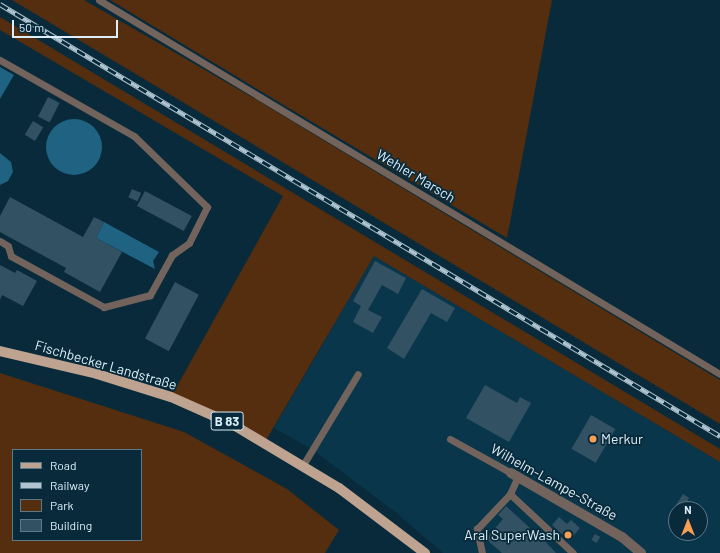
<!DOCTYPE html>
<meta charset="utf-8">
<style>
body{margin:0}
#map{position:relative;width:720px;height:553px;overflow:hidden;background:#082a3a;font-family:Barlow,sans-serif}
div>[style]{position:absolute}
.built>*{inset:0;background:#09364a}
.green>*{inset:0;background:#542e0e}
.water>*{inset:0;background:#1f6282}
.round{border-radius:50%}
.building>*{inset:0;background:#325264;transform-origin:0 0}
.service>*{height:7px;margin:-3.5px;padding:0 3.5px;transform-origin:3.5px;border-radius:3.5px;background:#72645c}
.minor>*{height:10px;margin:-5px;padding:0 5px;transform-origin:5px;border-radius:5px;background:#72645c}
.primary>*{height:10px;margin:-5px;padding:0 5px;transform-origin:5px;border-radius:5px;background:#bda390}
.rail>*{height:4.5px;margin-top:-2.25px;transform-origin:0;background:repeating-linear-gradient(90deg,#082a3a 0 9px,#b0c5d1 0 18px);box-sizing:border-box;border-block:1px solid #b0c5d1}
.dots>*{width:11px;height:11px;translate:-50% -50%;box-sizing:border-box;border:2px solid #082a3a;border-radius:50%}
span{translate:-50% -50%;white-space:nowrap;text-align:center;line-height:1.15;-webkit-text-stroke:3.5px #082a3a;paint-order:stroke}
.shield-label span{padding:1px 3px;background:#082a3a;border:1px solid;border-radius:3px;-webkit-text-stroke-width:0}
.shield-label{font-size:13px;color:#dceef9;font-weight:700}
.street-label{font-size:14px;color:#dceef9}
.poi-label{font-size:14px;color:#dceef9}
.left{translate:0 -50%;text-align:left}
.right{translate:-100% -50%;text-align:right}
.legend{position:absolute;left:12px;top:449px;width:130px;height:92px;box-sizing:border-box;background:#082a3a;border:1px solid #5d7886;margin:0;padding:5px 7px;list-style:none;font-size:12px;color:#dceef9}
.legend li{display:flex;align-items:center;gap:8px;height:20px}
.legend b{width:20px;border:1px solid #5d7886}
.north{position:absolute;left:668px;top:501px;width:40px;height:40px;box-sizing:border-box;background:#082a3a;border:1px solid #5d7886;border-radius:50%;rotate:0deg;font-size:11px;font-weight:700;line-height:16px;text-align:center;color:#dceef9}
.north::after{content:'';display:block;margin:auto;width:14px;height:18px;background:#fc9d54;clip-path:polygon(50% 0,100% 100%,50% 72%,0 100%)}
.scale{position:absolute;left:12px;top:20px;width:106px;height:18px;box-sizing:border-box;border:2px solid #dceef9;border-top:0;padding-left:5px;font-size:12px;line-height:14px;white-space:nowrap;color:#dceef9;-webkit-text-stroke:3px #082a3a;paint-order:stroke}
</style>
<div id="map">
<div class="built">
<div style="clip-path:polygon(evenodd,374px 256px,720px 462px,720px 553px,443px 553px,395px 512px,313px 450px,274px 428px,374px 256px,676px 509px,700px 509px,700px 533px,676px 533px,676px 509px)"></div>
</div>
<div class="green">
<div style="clip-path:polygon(12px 0,84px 0,257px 100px,720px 380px,720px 424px)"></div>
<div style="clip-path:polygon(110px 0,552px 0,507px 238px,282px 104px)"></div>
<div style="clip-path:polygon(0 17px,720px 449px,720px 462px,374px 256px,265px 442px,171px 397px,283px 196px,0 30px)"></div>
<div style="clip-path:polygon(evenodd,0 373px,184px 432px,287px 489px,339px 530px,325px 553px,0 553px,0 373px,13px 450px,141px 450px,141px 540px,13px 540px,13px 450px)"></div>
</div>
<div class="water">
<div style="clip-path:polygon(0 67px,14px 75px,0 99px)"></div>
<div class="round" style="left:46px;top:119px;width:56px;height:56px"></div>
<div style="clip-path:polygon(0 153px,11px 162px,13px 172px,8px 181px,0 185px)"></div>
<div style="clip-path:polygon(104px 222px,159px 252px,153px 261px,155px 269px,96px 238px)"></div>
</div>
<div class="building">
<div style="left:48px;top:97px;width:13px;height:22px;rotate:27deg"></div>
<div style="left:33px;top:121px;width:12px;height:16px;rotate:31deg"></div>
<div style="left:132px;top:189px;width:10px;height:9px;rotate:24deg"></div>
<div style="left:145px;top:191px;width:53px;height:17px;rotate:28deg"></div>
<div style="clip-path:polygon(10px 197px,83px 237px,94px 217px,104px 222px,96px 238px,122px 252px,100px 292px,64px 272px,66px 268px,0 232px,0 216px)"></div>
<div style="clip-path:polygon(375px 261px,406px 278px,398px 294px,382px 285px,368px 310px,382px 317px,373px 333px,353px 322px,361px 306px,353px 301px)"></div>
<div style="clip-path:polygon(0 265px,15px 273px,17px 270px,37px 281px,23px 306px,2px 295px,0 300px)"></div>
<div style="left:175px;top:282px;width:27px;height:64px;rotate:28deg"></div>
<div style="clip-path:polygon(422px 289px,455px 308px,447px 322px,431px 313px,404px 359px,387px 348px)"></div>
<div style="clip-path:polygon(485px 385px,517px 403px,520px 397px,531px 403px,509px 442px,466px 418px)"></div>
<div style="left:591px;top:415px;width:28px;height:39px;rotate:30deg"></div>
<div style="clip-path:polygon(683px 494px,689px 498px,683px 509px,676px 505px)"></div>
<div style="clip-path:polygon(506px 506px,530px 528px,527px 531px,540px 542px,543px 539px,556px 553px,502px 553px,486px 539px,503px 519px,498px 515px)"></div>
<div style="clip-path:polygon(559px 517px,567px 524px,571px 520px,580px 528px,569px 541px,552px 525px)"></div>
<div style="left:595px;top:534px;width:6px;height:7px;rotate:31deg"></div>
</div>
<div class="service">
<div style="left:99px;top:0;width:725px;rotate:31.06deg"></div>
<div style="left:0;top:60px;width:154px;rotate:29.6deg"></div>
<div style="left:134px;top:136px;width:102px;rotate:44.2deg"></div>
<div style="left:207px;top:207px;width:40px;rotate:116.6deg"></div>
<div style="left:189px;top:243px;width:21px;rotate:145deg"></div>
<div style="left:172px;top:255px;width:46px;rotate:118.8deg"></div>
<div style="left:150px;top:295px;width:48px;rotate:165.4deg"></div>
<div style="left:104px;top:307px;width:106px;rotate:-151.3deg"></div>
<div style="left:11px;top:256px;width:10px;rotate:-107deg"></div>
<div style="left:8px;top:246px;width:9px;rotate:-148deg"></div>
<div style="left:450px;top:439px;width:70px;rotate:29.1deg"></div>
<div style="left:303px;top:465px;width:106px;rotate:-58.9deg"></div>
<div style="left:510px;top:494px;width:20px;rotate:-66deg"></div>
<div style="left:482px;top:553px;width:25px;rotate:-102deg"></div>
<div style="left:477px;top:529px;width:48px;rotate:-46.7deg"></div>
<div style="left:510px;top:494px;width:86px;rotate:43.1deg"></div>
</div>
<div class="minor">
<div style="left:511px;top:473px;width:128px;rotate:30deg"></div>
<div style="left:622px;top:537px;width:25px;rotate:40deg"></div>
</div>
<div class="primary">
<div style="left:0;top:351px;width:100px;rotate:13.3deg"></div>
<div style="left:97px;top:374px;width:77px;rotate:17.3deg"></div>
<div style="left:171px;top:397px;width:67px;rotate:23.9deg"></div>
<div style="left:232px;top:424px;width:125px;rotate:30.9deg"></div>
<div style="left:339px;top:488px;width:108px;rotate:37.1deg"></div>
</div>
<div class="rail">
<div style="left:0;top:4px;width:840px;rotate:30.96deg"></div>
</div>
<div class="dots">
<div style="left:593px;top:439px;background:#fc9d54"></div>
<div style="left:568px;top:535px;background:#fc9d54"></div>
</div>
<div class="shield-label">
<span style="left:227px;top:421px">B 83</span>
</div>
<div class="street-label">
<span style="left:416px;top:176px;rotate:31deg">Wehler Marsch</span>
<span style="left:106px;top:365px;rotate:16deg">Fischbecker Landstraße</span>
<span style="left:554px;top:482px;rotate:29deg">Wilhelm-Lampe-Straße</span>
</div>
<div class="poi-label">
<span class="left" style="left:601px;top:439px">Merkur</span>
<span class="right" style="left:560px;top:535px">Aral SuperWash</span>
</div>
<ul class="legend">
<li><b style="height:5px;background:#bda390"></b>Road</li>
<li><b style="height:5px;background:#b0c5d1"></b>Railway</li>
<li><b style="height:11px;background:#542e0e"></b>Park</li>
<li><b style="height:11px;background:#325264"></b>Building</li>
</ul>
<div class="north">N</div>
<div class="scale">50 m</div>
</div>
